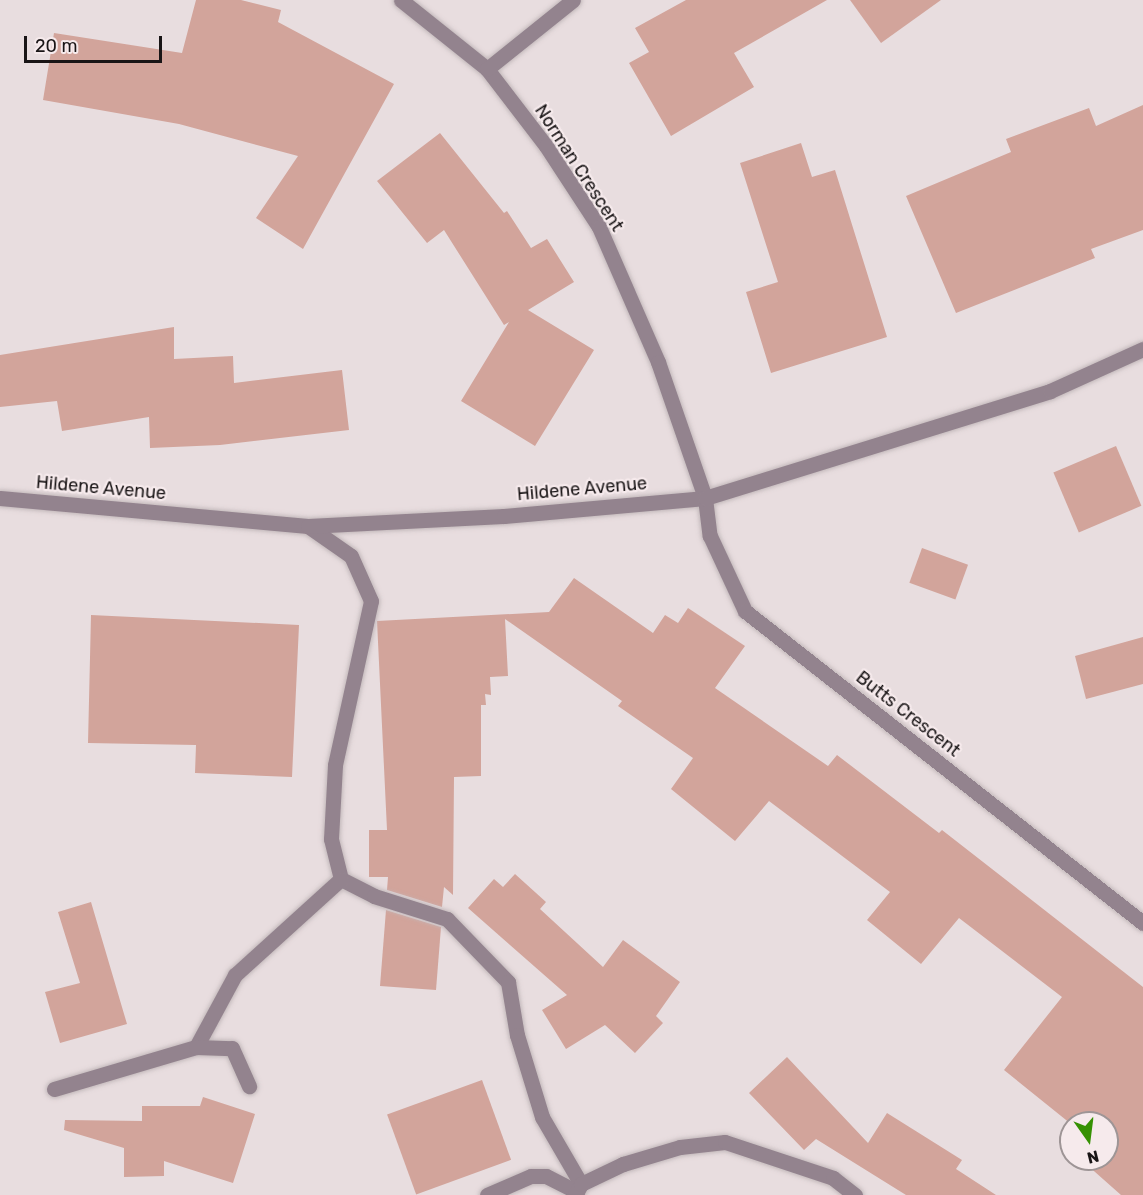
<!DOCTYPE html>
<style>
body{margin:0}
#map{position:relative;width:1143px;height:1195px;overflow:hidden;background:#e8dddf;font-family:Rubik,sans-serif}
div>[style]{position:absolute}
.building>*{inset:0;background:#d2a49b;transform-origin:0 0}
.roads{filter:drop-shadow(0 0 2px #c3b9bb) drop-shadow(0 0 2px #c3b9bb)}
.lane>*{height:15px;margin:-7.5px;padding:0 7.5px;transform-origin:7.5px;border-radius:7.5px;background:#93838e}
.street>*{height:15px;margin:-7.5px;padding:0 7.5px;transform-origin:7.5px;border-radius:7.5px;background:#93838e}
span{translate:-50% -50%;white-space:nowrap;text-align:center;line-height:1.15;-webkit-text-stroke:4.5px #f6eaec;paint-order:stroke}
.street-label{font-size:18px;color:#191516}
.north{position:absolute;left:1059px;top:1111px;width:60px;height:60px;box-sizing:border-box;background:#f6eaec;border:2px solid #9e9596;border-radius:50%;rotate:166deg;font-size:16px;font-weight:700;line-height:24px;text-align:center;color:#191516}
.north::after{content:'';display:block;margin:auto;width:21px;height:27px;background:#369103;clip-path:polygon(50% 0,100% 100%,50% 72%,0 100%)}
.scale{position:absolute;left:24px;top:36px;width:138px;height:27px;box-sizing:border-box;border:3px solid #191516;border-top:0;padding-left:8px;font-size:18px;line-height:21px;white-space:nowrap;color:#191516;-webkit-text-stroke:4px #f6eaec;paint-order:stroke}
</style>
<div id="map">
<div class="building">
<div style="clip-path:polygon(196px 0,241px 0,281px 10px,278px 22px,394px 84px,303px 249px,256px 218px,298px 156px,179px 124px,43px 100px,54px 33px,182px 53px)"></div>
<div style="clip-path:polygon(686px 0,827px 0,734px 53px,754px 87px,671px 136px,629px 63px,649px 52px,635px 28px)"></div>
<div style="clip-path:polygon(850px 0,941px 0,881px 43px)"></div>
<div style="clip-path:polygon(1143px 105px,1143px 230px,1091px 249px,1095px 258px,956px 313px,906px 196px,1011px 152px,1006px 139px,1089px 108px,1096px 126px)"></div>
<div style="clip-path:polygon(440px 133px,504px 213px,507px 211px,531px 248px,547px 239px,574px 282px,528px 310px,594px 350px,535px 446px,461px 401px,509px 322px,504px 325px,444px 230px,427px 243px,377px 181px)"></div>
<div style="clip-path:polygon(801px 143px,812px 177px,835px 170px,887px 337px,771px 373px,746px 292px,778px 282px,740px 163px)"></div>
<div style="clip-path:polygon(174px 327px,174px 359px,233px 356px,234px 383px,342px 370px,349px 430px,220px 445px,150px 448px,149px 417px,62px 431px,57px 401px,0 407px,0 355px)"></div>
<div style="left:1116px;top:446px;width:65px;height:68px;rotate:67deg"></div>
<div style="left:922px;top:548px;width:49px;height:37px;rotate:20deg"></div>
<div style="clip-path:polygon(574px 578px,653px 633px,665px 615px,678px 623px,688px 608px,745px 646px,715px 688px,828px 766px,837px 755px,939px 833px,942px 830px,1143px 987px,1143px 1195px,1121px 1195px,1086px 1164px,1091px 1159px,1107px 1159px,1107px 1123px,1071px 1124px,1004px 1070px,1062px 997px,959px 918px,921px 964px,867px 920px,890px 892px,769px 801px,735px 841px,671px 789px,693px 758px,618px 706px,622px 701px,505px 619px,508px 676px,490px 677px,491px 695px,485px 694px,486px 705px,481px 705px,481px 776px,454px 777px,453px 895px,444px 887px,442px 907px,387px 890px,388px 877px,369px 877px,369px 830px,387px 830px,377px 621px,549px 612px)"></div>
<div style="clip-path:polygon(91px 615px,299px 625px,292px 777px,195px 773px,196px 745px,88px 743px)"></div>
<div style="clip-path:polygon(1143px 637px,1143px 684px,1086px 699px,1075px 656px)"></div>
<div style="clip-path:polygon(515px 874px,546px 902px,540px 909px,603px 967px,623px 940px,680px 982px,656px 1016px,663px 1023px,635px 1053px,605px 1025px,566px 1049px,542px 1010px,567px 995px,468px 908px,494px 879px,503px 887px)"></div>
<div style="clip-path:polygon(91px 902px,127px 1024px,60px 1043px,45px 992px,80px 983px,58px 912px)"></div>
<div style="clip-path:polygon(386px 910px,441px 927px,436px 990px,380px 986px)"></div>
<div style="clip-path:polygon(787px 1057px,868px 1143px,887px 1113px,962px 1160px,956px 1169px,996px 1195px,906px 1195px,816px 1139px,804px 1150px,749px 1093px)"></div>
<div style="left:482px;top:1080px;width:85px;height:101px;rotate:70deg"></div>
<div style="clip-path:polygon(203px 1097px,255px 1114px,233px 1183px,164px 1161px,164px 1176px,124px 1177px,124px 1148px,64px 1130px,65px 1120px,142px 1121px,142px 1106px,200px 1106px)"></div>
</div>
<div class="roads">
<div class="lane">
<div style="left:308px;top:526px;width:52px;rotate:34.9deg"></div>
<div style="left:351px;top:556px;width:49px;rotate:66deg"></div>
<div style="left:371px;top:601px;width:168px;rotate:102.4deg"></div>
<div style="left:335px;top:765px;width:74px;rotate:93.1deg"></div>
<div style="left:331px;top:839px;width:41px;rotate:76deg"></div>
<div style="left:341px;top:879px;width:37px;rotate:27deg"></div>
<div style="left:374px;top:896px;width:77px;rotate:17.5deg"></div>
<div style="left:447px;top:919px;width:88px;rotate:45.9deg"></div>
<div style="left:508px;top:982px;width:54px;rotate:80.4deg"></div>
<div style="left:517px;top:1035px;width:86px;rotate:73deg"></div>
<div style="left:542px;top:1117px;width:78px;rotate:59.8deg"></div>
<div style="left:196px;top:1047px;width:82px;rotate:-61.6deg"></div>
<div style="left:235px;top:975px;width:143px;rotate:-42.2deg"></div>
<div style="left:54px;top:1089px;width:148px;rotate:-16.5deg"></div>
<div style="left:196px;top:1047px;width:36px;rotate:2deg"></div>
<div style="left:232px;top:1048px;width:42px;rotate:65.9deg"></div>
</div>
<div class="street">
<div style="left:401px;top:0;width:110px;rotate:38.7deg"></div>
<div style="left:487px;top:69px;width:97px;rotate:52.5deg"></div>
<div style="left:546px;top:146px;width:97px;rotate:56.8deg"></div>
<div style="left:599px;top:227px;width:147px;rotate:66.4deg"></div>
<div style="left:658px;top:362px;width:144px;rotate:70.9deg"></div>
<div style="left:705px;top:498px;width:38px;rotate:83deg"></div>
<div style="left:710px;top:536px;width:83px;rotate:65deg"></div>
<div style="left:745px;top:611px;width:506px;rotate:38.09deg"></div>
<div style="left:487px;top:69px;width:110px;rotate:-38.7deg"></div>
<div style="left:0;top:498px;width:309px;rotate:5.2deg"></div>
<div style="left:308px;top:526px;width:196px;rotate:-2.9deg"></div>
<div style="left:504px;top:516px;width:202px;rotate:-5.1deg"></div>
<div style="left:705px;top:498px;width:361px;rotate:-17.2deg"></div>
<div style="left:1050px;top:391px;width:102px;rotate:-24.3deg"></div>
<div style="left:487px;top:1195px;width:48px;rotate:-23.4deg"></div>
<div style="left:531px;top:1176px;width:15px"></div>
<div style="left:546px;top:1176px;width:35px;rotate:27deg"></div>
<div style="left:575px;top:1195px;width:13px;rotate:-61deg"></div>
<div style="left:581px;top:1184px;width:47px;rotate:-25.5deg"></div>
<div style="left:623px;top:1164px;width:59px;rotate:-16.6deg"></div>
<div style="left:680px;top:1147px;width:45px;rotate:-6.3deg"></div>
<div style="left:725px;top:1142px;width:114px;rotate:18.4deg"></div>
<div style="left:833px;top:1178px;width:28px;rotate:38deg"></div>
</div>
</div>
<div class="street-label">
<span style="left:579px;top:168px;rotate:57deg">Norman Crescent</span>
<span style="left:101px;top:488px;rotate:5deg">Hildene Avenue</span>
<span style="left:582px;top:489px;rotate:-5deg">Hildene Avenue</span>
<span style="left:908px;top:714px;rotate:38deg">Butts Crescent</span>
</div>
<div class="north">N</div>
<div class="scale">20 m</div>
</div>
